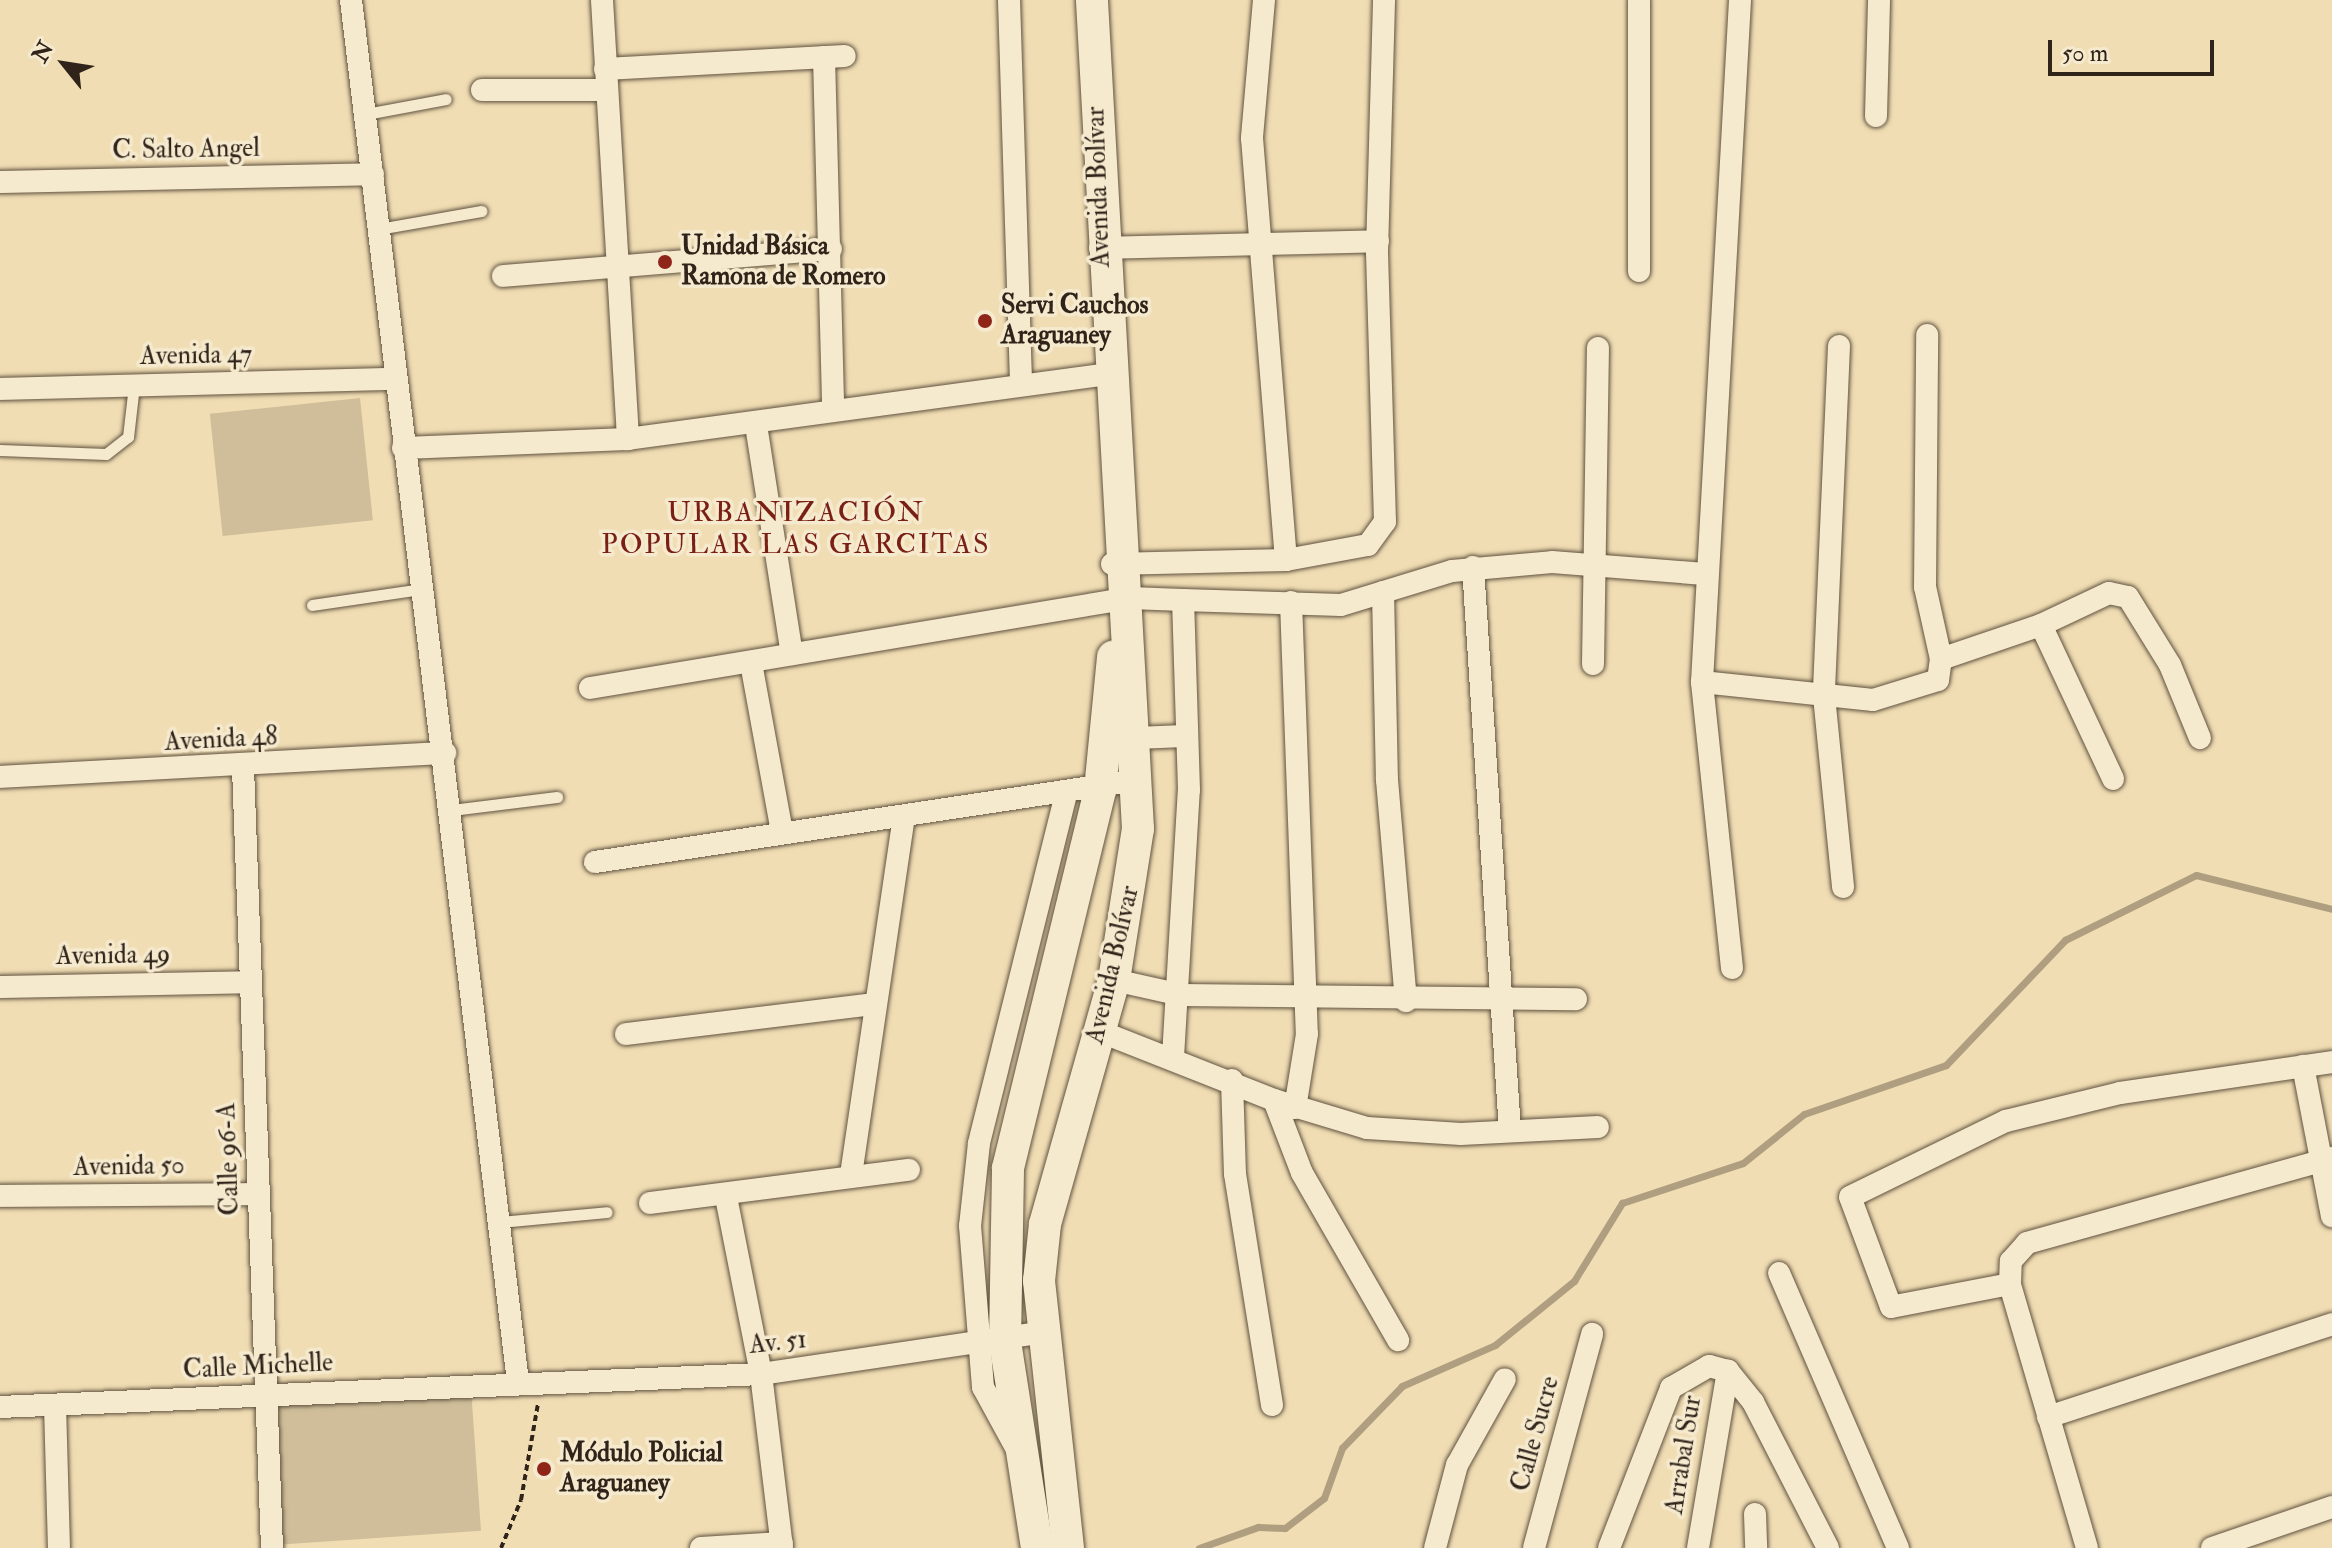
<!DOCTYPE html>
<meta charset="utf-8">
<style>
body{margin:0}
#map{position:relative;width:2332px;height:1548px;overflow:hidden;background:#f0ddb3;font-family:"IM FELL Double Pica",serif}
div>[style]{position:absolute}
.green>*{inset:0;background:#cfbe99;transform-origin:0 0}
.stream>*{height:7px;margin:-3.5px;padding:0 3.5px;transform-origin:3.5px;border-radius:3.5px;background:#af9e7f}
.path>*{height:4px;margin-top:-2px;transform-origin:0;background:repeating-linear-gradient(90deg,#30241a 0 6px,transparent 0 10px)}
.roads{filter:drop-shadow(0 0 2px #605240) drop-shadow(0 0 2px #605240)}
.service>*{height:11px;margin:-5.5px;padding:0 5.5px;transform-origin:5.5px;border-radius:5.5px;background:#f5e9ce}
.minor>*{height:22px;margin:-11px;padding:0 11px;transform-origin:11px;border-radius:11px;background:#f5e9ce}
.secondary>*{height:32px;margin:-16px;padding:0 16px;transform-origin:16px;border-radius:16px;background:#f5e9ce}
.dots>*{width:22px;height:22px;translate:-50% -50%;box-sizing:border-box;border:4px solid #f5e9ce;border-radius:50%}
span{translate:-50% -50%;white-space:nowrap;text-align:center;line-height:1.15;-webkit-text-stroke:7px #f5e9ce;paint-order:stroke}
.street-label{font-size:26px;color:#30241a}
.poi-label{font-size:26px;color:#30241a;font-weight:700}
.left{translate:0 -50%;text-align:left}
.neighbourhood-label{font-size:28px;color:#7a1f14;letter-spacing:2px}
.north{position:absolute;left:24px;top:24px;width:80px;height:80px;-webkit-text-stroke:6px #f5e9ce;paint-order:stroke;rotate:300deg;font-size:22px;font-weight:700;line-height:32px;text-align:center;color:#30241a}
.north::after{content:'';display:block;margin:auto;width:28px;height:36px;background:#30241a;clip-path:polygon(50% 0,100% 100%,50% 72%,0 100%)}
.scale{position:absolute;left:2048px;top:40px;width:166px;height:36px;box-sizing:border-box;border:4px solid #30241a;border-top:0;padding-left:10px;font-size:24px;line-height:28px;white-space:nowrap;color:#30241a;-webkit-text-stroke:6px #f5e9ce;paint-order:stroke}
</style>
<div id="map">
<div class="green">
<div style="left:360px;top:398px;width:123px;height:151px;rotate:84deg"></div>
<div style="left:471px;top:1388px;width:143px;height:203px;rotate:86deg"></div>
</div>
<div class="stream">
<div style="left:1199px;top:1548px;width:63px;rotate:-19.6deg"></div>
<div style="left:1258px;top:1527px;width:27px;rotate:2deg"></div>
<div style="left:1285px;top:1528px;width:49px;rotate:-37.6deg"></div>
<div style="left:1324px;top:1498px;width:53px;rotate:-70.2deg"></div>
<div style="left:1342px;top:1448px;width:86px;rotate:-45.9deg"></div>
<div style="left:1402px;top:1386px;width:102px;rotate:-23.8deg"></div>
<div style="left:1495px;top:1345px;width:102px;rotate:-39deg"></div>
<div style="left:1574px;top:1281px;width:92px;rotate:-58.4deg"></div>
<div style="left:1622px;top:1203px;width:127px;rotate:-18.3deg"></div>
<div style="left:1743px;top:1163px;width:78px;rotate:-38.8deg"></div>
<div style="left:1804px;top:1114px;width:150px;rotate:-19deg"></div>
<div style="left:1946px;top:1065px;width:173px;rotate:-46.4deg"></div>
<div style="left:2065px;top:940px;width:146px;rotate:-26.4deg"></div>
<div style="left:2196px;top:875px;width:140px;rotate:14deg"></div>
</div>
<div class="path">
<div style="left:501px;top:1548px;width:52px;rotate:-67.4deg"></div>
<div style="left:521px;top:1500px;width:97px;rotate:-80deg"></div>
</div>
<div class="roads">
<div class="service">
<div style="left:366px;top:114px;width:81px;rotate:-10.6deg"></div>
<div style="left:379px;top:229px;width:104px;rotate:-10deg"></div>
<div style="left:0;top:450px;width:106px;rotate:2.2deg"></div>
<div style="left:106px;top:454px;width:28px;rotate:-38deg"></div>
<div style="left:128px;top:437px;width:52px;rotate:-83.4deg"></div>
<div style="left:312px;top:605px;width:111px;rotate:-8.3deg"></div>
<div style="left:451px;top:810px;width:107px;rotate:-7deg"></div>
<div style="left:500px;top:1222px;width:107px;rotate:-5.3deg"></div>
</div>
<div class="minor">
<div style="left:351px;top:0;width:1392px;rotate:83.11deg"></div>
<div style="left:602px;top:0;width:440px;rotate:86.6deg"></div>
<div style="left:1009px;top:0;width:383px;rotate:88.2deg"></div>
<div style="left:1264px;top:0;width:139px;rotate:95deg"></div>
<div style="left:1252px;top:138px;width:423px;rotate:85.4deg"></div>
<div style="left:1639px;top:0;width:271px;rotate:90deg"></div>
<div style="left:824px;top:57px;width:351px;rotate:88.5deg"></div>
<div style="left:605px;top:69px;width:240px;rotate:-3.1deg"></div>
<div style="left:482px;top:90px;width:125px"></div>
<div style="left:1876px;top:116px;width:116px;rotate:-88.5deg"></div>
<div style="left:0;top:182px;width:373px;rotate:-1.2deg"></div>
<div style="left:1100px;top:248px;width:278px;rotate:-1.4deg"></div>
<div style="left:503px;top:276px;width:329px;rotate:-4.7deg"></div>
<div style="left:1839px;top:346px;width:350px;rotate:92.5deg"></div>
<div style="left:1824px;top:696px;width:192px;rotate:84.3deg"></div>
<div style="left:0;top:389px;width:394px;rotate:-1.5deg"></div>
<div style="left:756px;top:425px;width:232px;rotate:81.1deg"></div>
<div style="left:403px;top:448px;width:225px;rotate:-2.3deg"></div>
<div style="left:628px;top:439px;width:486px;rotate:-7.7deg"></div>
<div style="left:1112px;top:564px;width:174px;rotate:-1.3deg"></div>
<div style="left:1286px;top:560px;width:83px;rotate:-10.4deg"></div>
<div style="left:1368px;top:545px;width:29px;rotate:-54deg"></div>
<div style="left:1385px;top:522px;width:270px;rotate:-91.7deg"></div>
<div style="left:1377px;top:252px;width:252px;rotate:-88.4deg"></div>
<div style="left:1473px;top:567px;width:565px;rotate:86.25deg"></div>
<div style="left:1383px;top:592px;width:188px;rotate:88.8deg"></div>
<div style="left:1387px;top:780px;width:222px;rotate:85.1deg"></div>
<div style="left:1291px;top:602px;width:432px;rotate:87.9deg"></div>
<div style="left:1307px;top:1034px;width:75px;rotate:99.2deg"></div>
<div style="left:2041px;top:625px;width:75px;rotate:-25.2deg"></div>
<div style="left:2109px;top:593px;width:19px;rotate:12deg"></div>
<div style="left:2128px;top:597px;width:80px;rotate:58.3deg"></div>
<div style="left:2170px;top:665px;width:79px;rotate:67.7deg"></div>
<div style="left:1941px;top:659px;width:106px;rotate:-18.8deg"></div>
<div style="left:2041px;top:625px;width:170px;rotate:64.9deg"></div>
<div style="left:751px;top:663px;width:172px;rotate:79.6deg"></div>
<div style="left:1593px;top:664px;width:316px;rotate:-89.1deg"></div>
<div style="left:1702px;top:682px;width:172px;rotate:6deg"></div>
<div style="left:1873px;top:700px;width:68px;rotate:-17.1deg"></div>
<div style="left:1938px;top:680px;width:21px;rotate:-82deg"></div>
<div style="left:1941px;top:659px;width:74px;rotate:-102.5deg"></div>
<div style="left:1925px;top:587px;width:252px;rotate:-89.5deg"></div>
<div style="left:590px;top:688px;width:547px;rotate:-9.46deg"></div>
<div style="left:1130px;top:598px;width:53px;rotate:2.2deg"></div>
<div style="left:1135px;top:738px;width:50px;rotate:-2.3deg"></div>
<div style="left:243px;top:768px;width:781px;rotate:87.87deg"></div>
<div style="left:0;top:777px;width:446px;rotate:-3.1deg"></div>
<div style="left:595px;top:862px;width:548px;rotate:-8.6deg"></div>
<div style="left:1732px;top:968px;width:288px;rotate:-96deg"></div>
<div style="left:1702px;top:682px;width:683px;rotate:-86.81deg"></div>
<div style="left:1114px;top:980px;width:69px;rotate:12.6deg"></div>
<div style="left:1181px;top:995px;width:395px;rotate:0.6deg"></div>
<div style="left:0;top:987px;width:250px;rotate:-1.1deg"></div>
<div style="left:1099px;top:1031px;width:188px;rotate:21.5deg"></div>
<div style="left:1274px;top:1100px;width:97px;rotate:16.8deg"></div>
<div style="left:1367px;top:1128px;width:94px;rotate:3.7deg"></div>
<div style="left:1461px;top:1134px;width:137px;rotate:-2.9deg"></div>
<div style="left:626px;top:1034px;width:250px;rotate:-6.9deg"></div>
<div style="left:1173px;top:1057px;width:267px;rotate:-86.6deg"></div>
<div style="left:1189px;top:790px;width:190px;rotate:-91.8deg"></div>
<div style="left:1183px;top:600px;width:158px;rotate:1.8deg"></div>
<div style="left:1341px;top:605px;width:116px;rotate:-17deg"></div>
<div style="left:1452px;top:571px;width:100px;rotate:-5.1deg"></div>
<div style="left:1552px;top:562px;width:153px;rotate:4.5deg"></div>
<div style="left:2303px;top:1066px;width:153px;rotate:79.1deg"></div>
<div style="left:1232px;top:1080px;width:94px;rotate:88.2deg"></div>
<div style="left:1235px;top:1174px;width:234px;rotate:80.9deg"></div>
<div style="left:1274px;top:1100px;width:78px;rotate:69deg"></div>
<div style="left:1302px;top:1173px;width:193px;rotate:60.1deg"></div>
<div style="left:851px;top:1175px;width:362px;rotate:-81.6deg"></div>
<div style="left:0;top:1196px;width:259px;rotate:-0.4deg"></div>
<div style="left:726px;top:1197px;width:180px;rotate:78.8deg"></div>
<div style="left:761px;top:1374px;width:175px;rotate:83.1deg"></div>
<div style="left:650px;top:1203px;width:261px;rotate:-7.3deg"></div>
<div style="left:1779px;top:1273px;width:300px;rotate:66.6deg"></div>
<div style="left:2010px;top:1284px;width:121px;rotate:169.1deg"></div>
<div style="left:1891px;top:1307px;width:117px;rotate:-110.4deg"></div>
<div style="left:1850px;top:1197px;width:174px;rotate:-26deg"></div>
<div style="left:2006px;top:1121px;width:117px;rotate:-13.8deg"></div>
<div style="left:2120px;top:1093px;width:214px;rotate:-8.3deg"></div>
<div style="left:55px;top:1405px;width:143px;rotate:88.4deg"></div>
<div style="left:0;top:1407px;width:762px;rotate:-2.48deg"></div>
<div style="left:761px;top:1374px;width:282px;rotate:-8.4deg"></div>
<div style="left:2048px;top:1417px;width:299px;rotate:-18.1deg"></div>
<div style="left:1020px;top:1455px;width:77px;rotate:-118.6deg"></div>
<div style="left:983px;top:1387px;width:162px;rotate:-94.6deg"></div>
<div style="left:970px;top:1226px;width:83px;rotate:-83.8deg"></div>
<div style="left:979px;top:1143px;width:359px;rotate:-76deg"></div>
<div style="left:1755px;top:1514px;width:34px;rotate:88deg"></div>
<div style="left:701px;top:1548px;width:81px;rotate:-3.5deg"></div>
<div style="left:1435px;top:1548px;width:86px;rotate:-75.2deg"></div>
<div style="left:1457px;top:1465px;width:98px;rotate:-60.8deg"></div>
<div style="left:1534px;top:1548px;width:222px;rotate:-74.8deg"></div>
<div style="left:1609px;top:1548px;width:172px;rotate:-68.8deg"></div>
<div style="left:1671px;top:1388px;width:44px;rotate:-30.1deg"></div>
<div style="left:1709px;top:1366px;width:20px;rotate:15deg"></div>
<div style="left:1728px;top:1371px;width:40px;rotate:51deg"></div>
<div style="left:1753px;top:1402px;width:164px;rotate:62.8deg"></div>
<div style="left:1698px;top:1548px;width:180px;rotate:-80.4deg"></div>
<div style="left:2087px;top:1548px;width:275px;rotate:-106.3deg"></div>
<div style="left:2010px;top:1284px;width:23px;rotate:-88deg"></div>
<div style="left:2011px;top:1261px;width:24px;rotate:-48deg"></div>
<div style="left:2027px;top:1243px;width:317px;rotate:-15.6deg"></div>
<div style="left:2212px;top:1548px;width:127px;rotate:-18.9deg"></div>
</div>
<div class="secondary">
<div style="left:1037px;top:1548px;width:208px;rotate:-98.8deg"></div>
<div style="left:1005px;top:1342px;width:174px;rotate:-89deg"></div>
<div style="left:1008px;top:1168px;width:389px;rotate:-76.3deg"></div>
<div style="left:1100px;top:790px;width:134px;rotate:-84.4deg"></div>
<div style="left:1068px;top:1548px;width:269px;rotate:-96.2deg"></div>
<div style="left:1039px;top:1281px;width:57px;rotate:-84deg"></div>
<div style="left:1045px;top:1224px;width:254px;rotate:-74.2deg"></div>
<div style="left:1114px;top:980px;width:153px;rotate:-81deg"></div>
<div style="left:1138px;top:829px;width:830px;rotate:-93.18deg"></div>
</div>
</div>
<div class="dots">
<div style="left:665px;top:262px;background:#8f2418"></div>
<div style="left:985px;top:321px;background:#8f2418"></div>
<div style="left:544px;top:1469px;background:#8f2418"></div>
</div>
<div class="street-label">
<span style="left:186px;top:150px;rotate:-1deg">C. Salto Angel</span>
<span style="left:1099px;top:187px;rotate:-92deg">Avenida Bolívar</span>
<span style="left:196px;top:356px;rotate:-1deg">Avenida 47</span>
<span style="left:221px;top:740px;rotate:-3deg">Avenida 48</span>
<span style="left:113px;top:956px;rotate:-1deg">Avenida 49</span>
<span style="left:1113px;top:965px;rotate:-77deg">Avenida Bolívar</span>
<span style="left:229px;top:1159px;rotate:-92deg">Calle 96-A</span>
<span style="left:129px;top:1167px;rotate:-1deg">Avenida 50</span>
<span style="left:778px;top:1343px;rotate:-6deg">Av. 51</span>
<span style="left:258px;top:1367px;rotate:-3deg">Calle Michelle</span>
<span style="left:1536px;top:1434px;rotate:-75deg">Calle Sucre</span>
<span style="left:1684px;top:1455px;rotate:-81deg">Arrabal Sur</span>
</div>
<div class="poi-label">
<span class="left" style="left:681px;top:262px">Unidad Básica<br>Ramona de Romero</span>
<span class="left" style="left:1001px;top:321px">Servi Cauchos<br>Araguaney</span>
<span class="left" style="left:560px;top:1469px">Módulo Policial<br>Araguaney</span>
</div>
<div class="neighbourhood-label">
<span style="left:796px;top:529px">URBANIZACIÓN<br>POPULAR LAS GARCITAS</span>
</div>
<div class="north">N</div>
<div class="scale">50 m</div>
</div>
